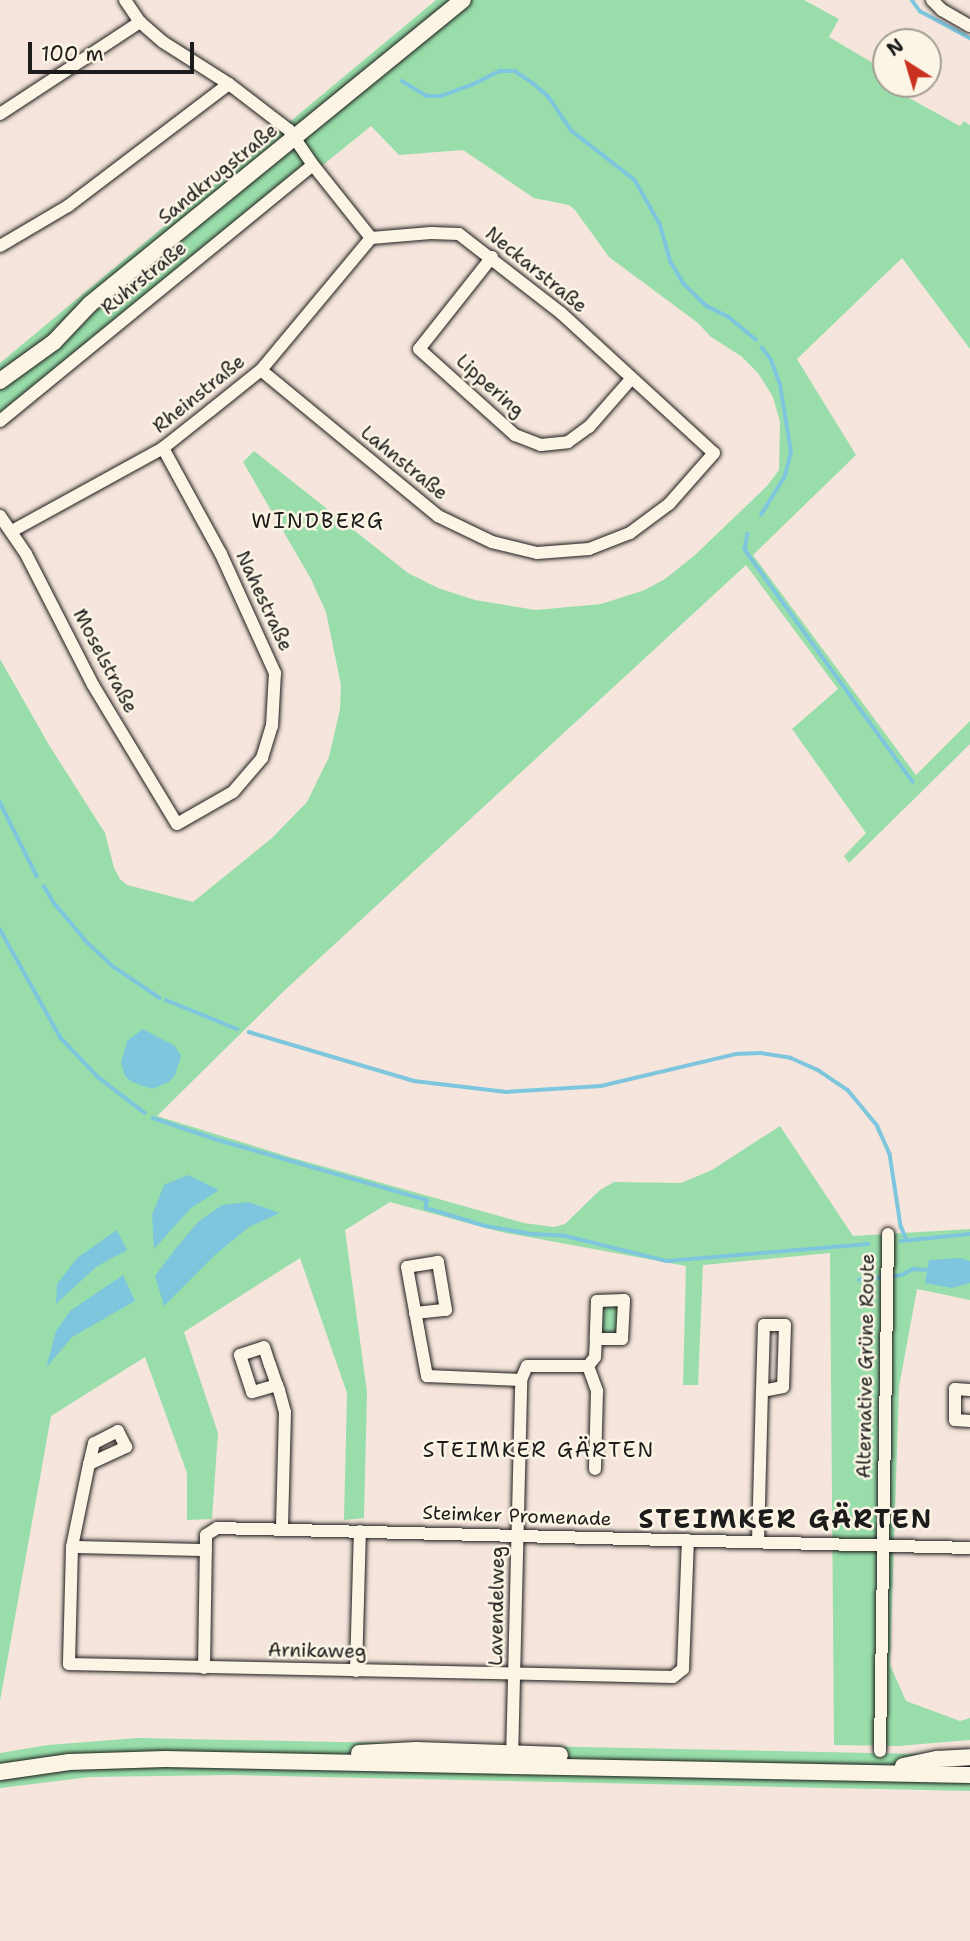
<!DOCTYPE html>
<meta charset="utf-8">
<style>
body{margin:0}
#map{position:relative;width:970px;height:1941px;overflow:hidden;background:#f5e5dc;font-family:"Shantell Sans",sans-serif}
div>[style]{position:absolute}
.green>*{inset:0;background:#99deaa;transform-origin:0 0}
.water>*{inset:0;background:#7dc6dd}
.stream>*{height:3.5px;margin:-1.75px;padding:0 1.75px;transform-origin:1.75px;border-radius:1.75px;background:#7dc6dd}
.roads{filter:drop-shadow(0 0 2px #1c1c1c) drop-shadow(0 0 2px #1c1c1c)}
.minor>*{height:12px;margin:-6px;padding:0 6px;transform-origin:6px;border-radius:6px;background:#fcf5e5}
.tertiary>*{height:16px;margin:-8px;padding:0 8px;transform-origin:8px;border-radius:8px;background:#fcf5e5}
span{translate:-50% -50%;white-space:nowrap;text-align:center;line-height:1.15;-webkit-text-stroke:5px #fcf5e5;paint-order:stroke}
.street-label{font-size:19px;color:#1c1c1c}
.neighbourhood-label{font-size:21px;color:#1c1c1c;letter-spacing:2px}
.district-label{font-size:26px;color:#1c1c1c;font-weight:700;letter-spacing:2px}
.north{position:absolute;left:872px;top:28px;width:70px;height:70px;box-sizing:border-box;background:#fcf5e5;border:2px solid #a29e95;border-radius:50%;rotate:323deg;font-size:19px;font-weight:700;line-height:28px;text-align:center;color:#1c1c1c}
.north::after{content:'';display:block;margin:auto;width:24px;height:32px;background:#c8321e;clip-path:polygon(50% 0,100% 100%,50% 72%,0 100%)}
.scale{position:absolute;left:28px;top:42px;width:166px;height:32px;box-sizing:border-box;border:4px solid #1c1c1c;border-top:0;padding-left:9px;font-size:21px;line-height:24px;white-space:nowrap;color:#1c1c1c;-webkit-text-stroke:5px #fcf5e5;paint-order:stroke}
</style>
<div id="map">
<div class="green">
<div style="clip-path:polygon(436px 0,804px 0,839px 19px,829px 37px,883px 69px,878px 81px,960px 126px,964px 121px,970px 125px,970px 349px,902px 258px,797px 359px,856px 455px,753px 555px,916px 775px,970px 721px,970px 744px,849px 863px,844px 856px,866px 833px,792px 729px,838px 689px,746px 565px,286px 989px,157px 1116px,293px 1158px,524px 1223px,554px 1227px,565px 1224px,600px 1190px,614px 1182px,681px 1183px,712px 1170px,780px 1126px,853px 1236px,970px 1229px,970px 1300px,917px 1289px,899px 1387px,890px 1665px,906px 1701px,960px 1721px,970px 1718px,970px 1740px,898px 1746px,834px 1745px,830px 1253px,703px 1265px,698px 1385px,683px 1385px,686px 1266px,501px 1232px,390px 1202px,345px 1230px,367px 1392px,364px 1518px,344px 1520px,347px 1393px,300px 1258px,184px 1332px,218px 1433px,212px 1519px,187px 1520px,187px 1473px,145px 1357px,51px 1416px,0 1701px,0 659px,49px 745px,105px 833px,114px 868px,120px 879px,127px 885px,193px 902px,272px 838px,307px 802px,329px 757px,340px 709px,341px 685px,326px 612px,311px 579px,243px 462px,254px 451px,408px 573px,438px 588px,475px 600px,536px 610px,601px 604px,645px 590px,665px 579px,695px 555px,767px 486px,779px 470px,780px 422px,773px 397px,758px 373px,741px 356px,711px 337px,698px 323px,609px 257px,575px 210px,569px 205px,534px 198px,463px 150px,399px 155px,371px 126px,0 427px,0 363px)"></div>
<div style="left:600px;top:1305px;width:19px;height:30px;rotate:3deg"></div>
<div style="clip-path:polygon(138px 1738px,970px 1755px,970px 1791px,231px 1775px,90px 1777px,0 1788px,0 1753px,48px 1745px)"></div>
</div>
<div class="water">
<div style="clip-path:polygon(143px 1029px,175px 1046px,181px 1056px,175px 1075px,169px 1082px,152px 1089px,132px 1082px,125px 1076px,121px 1063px,127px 1041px)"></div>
<div style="clip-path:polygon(188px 1175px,219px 1190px,191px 1208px,154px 1249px,152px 1215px,164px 1185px)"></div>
<div style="clip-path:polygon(248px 1202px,280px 1213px,249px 1227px,216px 1254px,164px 1306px,155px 1276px,176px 1248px,199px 1221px,222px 1205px)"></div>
<div style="clip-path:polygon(117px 1230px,127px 1250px,96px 1267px,56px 1304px,57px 1284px,77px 1258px)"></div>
<div style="clip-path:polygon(960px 1258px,970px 1261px,970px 1283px,952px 1288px,925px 1283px,929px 1260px)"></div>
<div style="clip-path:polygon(123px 1275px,135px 1301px,72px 1337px,46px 1368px,56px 1331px,70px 1311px)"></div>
</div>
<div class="stream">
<div style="left:912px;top:0;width:14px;rotate:54deg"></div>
<div style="left:920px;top:11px;width:57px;rotate:28.4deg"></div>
<div style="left:402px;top:81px;width:29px;rotate:31deg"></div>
<div style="left:427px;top:96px;width:14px"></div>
<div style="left:441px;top:96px;width:33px;rotate:-20deg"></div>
<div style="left:472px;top:85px;width:31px;rotate:-27deg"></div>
<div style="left:500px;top:71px;width:15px"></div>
<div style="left:515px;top:71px;width:22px;rotate:34deg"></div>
<div style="left:533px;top:83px;width:20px;rotate:41deg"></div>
<div style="left:548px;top:96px;width:42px;rotate:55.6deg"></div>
<div style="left:572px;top:131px;width:80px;rotate:37.9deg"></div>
<div style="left:635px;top:180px;width:51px;rotate:60.4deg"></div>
<div style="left:660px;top:224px;width:40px;rotate:74deg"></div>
<div style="left:671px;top:262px;width:26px;rotate:59deg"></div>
<div style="left:684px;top:284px;width:32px;rotate:44deg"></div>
<div style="left:707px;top:306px;width:25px;rotate:27deg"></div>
<div style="left:729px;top:317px;width:35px;rotate:40deg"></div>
<div style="left:761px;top:515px;width:46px;rotate:-58.4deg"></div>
<div style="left:785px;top:476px;width:25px;rotate:-76deg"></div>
<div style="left:791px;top:452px;width:68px;rotate:-99.3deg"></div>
<div style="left:780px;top:385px;width:27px;rotate:-110deg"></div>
<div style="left:771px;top:360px;width:15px;rotate:-127deg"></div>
<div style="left:748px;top:534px;width:15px;rotate:101deg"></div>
<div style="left:745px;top:549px;width:6px;rotate:59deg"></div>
<div style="left:748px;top:554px;width:281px;rotate:54.1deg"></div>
<div style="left:0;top:802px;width:83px;rotate:63.4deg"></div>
<div style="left:44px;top:886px;width:21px;rotate:59deg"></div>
<div style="left:55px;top:904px;width:50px;rotate:49.9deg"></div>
<div style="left:87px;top:942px;width:37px;rotate:43deg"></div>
<div style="left:114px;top:967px;width:55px;rotate:34deg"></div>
<div style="left:0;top:929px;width:125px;rotate:60.8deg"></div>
<div style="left:61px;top:1038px;width:54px;rotate:46.5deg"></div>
<div style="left:98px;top:1077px;width:59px;rotate:37.5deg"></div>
<div style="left:166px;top:1000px;width:77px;rotate:22.2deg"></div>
<div style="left:249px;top:1032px;width:172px;rotate:16.5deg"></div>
<div style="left:414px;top:1081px;width:93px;rotate:6.8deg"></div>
<div style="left:506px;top:1092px;width:95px;rotate:-3.6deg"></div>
<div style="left:601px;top:1086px;width:139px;rotate:-13.3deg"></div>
<div style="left:736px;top:1054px;width:25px;rotate:-2deg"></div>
<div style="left:761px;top:1053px;width:30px;rotate:9deg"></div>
<div style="left:791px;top:1058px;width:30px;rotate:24deg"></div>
<div style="left:818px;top:1070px;width:36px;rotate:34deg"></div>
<div style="left:848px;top:1090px;width:45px;rotate:50.4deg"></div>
<div style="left:877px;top:1125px;width:32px;rotate:66deg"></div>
<div style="left:890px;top:1154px;width:73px;rotate:81.3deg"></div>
<div style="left:901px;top:1226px;width:15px;rotate:67deg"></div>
<div style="left:153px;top:1118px;width:65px;rotate:18.7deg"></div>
<div style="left:215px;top:1139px;width:221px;rotate:16.1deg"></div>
<div style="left:427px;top:1200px;width:8px;rotate:97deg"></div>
<div style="left:426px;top:1208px;width:63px;rotate:16.7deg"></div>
<div style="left:486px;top:1226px;width:47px;rotate:9.9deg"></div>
<div style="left:532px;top:1234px;width:34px;rotate:3deg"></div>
<div style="left:566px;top:1236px;width:104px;rotate:13.9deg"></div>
<div style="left:667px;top:1261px;width:202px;rotate:-4.8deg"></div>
<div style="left:901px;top:1241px;width:69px;rotate:-5.8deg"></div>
<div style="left:859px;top:1280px;width:43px;rotate:-6.6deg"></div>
<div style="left:902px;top:1275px;width:13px;rotate:-29deg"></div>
<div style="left:913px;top:1269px;width:14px;rotate:4deg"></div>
</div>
<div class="roads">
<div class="minor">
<div style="left:125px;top:0;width:27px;rotate:56deg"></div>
<div style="left:140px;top:22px;width:30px;rotate:41deg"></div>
<div style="left:163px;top:42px;width:78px;rotate:32.5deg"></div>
<div style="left:229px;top:84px;width:76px;rotate:37.5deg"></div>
<div style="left:289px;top:130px;width:42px;rotate:55.6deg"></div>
<div style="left:313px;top:165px;width:93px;rotate:51.5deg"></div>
<div style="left:371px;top:238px;width:60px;rotate:-4.8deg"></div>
<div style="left:431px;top:233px;width:28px;rotate:2deg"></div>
<div style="left:459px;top:234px;width:129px;rotate:37.8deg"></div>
<div style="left:561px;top:313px;width:207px;rotate:42.5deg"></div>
<div style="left:714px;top:453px;width:68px;rotate:131.4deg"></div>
<div style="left:669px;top:504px;width:49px;rotate:143.4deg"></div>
<div style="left:630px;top:533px;width:44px;rotate:158.7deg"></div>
<div style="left:589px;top:549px;width:52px;rotate:175.6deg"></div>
<div style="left:537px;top:553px;width:46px;rotate:-166.3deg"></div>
<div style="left:492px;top:542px;width:60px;rotate:-154.3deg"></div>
<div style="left:438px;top:516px;width:229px;rotate:-140.5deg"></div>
<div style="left:932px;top:0;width:14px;rotate:45deg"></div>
<div style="left:942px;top:10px;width:32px;rotate:30deg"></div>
<div style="left:0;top:114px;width:168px;rotate:-33.3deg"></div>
<div style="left:0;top:246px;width:79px;rotate:-30.5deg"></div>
<div style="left:68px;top:206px;width:202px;rotate:-37.2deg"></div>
<div style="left:492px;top:257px;width:117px;rotate:128.4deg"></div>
<div style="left:419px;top:349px;width:129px;rotate:41.9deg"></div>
<div style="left:515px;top:435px;width:28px;rotate:21deg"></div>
<div style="left:541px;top:445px;width:27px;rotate:-6deg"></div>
<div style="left:568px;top:442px;width:26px;rotate:-36deg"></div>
<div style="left:589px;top:427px;width:64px;rotate:-48.8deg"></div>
<div style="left:0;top:421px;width:404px;rotate:-39.3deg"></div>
<div style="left:0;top:516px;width:46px;rotate:55.6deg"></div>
<div style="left:26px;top:554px;width:147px;rotate:62.9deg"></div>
<div style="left:93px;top:685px;width:162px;rotate:58.9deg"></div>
<div style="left:177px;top:824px;width:64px;rotate:-29.7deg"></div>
<div style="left:233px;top:792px;width:45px;rotate:-49.5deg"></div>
<div style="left:262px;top:758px;width:34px;rotate:-73deg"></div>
<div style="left:272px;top:726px;width:53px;rotate:-86.8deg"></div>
<div style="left:275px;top:673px;width:131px;rotate:-114.4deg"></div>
<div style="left:221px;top:554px;width:121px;rotate:-118.7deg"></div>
<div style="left:12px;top:531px;width:172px;rotate:-28.8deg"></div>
<div style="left:163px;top:448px;width:61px;rotate:-38.4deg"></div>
<div style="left:211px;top:410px;width:64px;rotate:-38.7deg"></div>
<div style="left:261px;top:370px;width:172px;rotate:-50.2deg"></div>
<div style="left:415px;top:1313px;width:31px;rotate:-6deg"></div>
<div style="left:446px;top:1310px;width:49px;rotate:-99.5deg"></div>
<div style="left:438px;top:1262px;width:31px;rotate:171deg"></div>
<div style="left:407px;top:1267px;width:67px;rotate:79.7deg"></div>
<div style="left:419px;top:1333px;width:44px;rotate:79.5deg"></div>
<div style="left:427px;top:1376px;width:94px;rotate:2.4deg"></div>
<div style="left:588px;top:1366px;width:27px;rotate:70deg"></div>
<div style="left:597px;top:1391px;width:78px;rotate:91.5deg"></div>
<div style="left:277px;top:1385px;width:26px;rotate:164deg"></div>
<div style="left:252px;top:1392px;width:39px;rotate:-108deg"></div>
<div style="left:240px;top:1355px;width:25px;rotate:-18deg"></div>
<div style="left:264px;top:1347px;width:19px;rotate:72deg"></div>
<div style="left:270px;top:1365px;width:21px;rotate:71deg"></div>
<div style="left:277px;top:1385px;width:5px;rotate:68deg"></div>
<div style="left:279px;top:1390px;width:23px;rotate:75deg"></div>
<div style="left:285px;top:1412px;width:116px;rotate:91.5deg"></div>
<div style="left:970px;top:1390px;width:15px;rotate:-176deg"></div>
<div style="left:955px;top:1389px;width:31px;rotate:90deg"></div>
<div style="left:955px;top:1420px;width:15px;rotate:4deg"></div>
<div style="left:89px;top:1464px;width:41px;rotate:-24.7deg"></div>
<div style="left:126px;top:1447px;width:18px;rotate:-117deg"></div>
<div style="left:118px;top:1431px;width:27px;rotate:153deg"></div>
<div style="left:94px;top:1443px;width:22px;rotate:103deg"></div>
<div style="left:89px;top:1464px;width:85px;rotate:101.6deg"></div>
<div style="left:72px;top:1547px;width:117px;rotate:91.5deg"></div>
<div style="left:69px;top:1664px;width:604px;rotate:1.23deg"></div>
<div style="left:673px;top:1677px;width:13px;rotate:-39deg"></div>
<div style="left:683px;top:1669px;width:129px;rotate:-87.8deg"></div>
<div style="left:758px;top:1542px;width:151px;rotate:-88.5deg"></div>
<div style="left:762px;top:1391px;width:66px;rotate:-88.3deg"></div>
<div style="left:764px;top:1325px;width:21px"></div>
<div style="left:785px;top:1325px;width:62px;rotate:91.8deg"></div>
<div style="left:783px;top:1387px;width:21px;rotate:169deg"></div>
<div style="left:72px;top:1547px;width:134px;rotate:1.3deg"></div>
<div style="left:204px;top:1668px;width:133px;rotate:-89.1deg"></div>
<div style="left:206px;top:1535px;width:13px;rotate:-32deg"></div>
<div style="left:217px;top:1528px;width:753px;rotate:1.52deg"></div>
<div style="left:356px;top:1671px;width:140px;rotate:-88.4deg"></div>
<div style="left:880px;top:1751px;width:517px;rotate:-89.11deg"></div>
<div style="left:512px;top:1760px;width:380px;rotate:-88.6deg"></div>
<div style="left:521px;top:1380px;width:15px;rotate:-67deg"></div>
<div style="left:527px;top:1366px;width:61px"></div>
<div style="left:588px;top:1366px;width:11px;rotate:-52deg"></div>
<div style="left:595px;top:1357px;width:18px;rotate:-87deg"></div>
<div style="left:596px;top:1339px;width:26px"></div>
<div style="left:622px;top:1339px;width:39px;rotate:-87deg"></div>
<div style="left:624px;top:1300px;width:27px;rotate:178deg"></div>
<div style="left:597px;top:1301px;width:38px;rotate:92deg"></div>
</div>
<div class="tertiary">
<div style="left:0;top:381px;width:67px;rotate:-35.8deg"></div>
<div style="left:54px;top:342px;width:52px;rotate:-46.5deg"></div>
<div style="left:90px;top:304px;width:481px;rotate:-39.2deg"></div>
<div style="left:359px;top:1753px;width:57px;rotate:-3deg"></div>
<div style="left:416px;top:1750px;width:144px;rotate:2deg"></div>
<div style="left:903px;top:1766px;width:35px;rotate:-12deg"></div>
<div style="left:937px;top:1759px;width:33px;rotate:-3deg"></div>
<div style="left:0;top:1772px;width:70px;rotate:-8.2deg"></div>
<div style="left:69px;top:1762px;width:96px;rotate:-1.8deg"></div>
<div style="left:165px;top:1759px;width:805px;rotate:1.14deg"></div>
</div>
</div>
<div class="street-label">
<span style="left:218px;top:174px;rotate:-39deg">Sandkrugstraße</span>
<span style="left:536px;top:270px;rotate:39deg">Neckarstraße</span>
<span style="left:144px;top:278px;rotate:-39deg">Ruhrstraße</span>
<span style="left:490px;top:386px;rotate:42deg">Lippering</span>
<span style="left:199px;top:394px;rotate:-39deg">Rheinstraße</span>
<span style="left:404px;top:463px;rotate:39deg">Lahnstraße</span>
<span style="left:264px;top:601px;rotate:65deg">Nahestraße</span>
<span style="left:105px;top:661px;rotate:62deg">Moselstraße</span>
<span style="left:866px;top:1366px;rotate:-89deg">Alternative Grüne Route</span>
<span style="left:517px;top:1516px;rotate:2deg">Steimker Promenade</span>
<span style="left:497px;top:1606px;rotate:-89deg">Lavendelweg</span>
<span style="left:317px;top:1651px;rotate:1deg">Arnikaweg</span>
</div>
<div class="neighbourhood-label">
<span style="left:318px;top:521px">WINDBERG</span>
<span style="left:539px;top:1450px">STEIMKER GÄRTEN</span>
</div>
<div class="district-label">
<span style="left:786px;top:1519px">STEIMKER GÄRTEN</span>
</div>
<div class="north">N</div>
<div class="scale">100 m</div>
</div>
